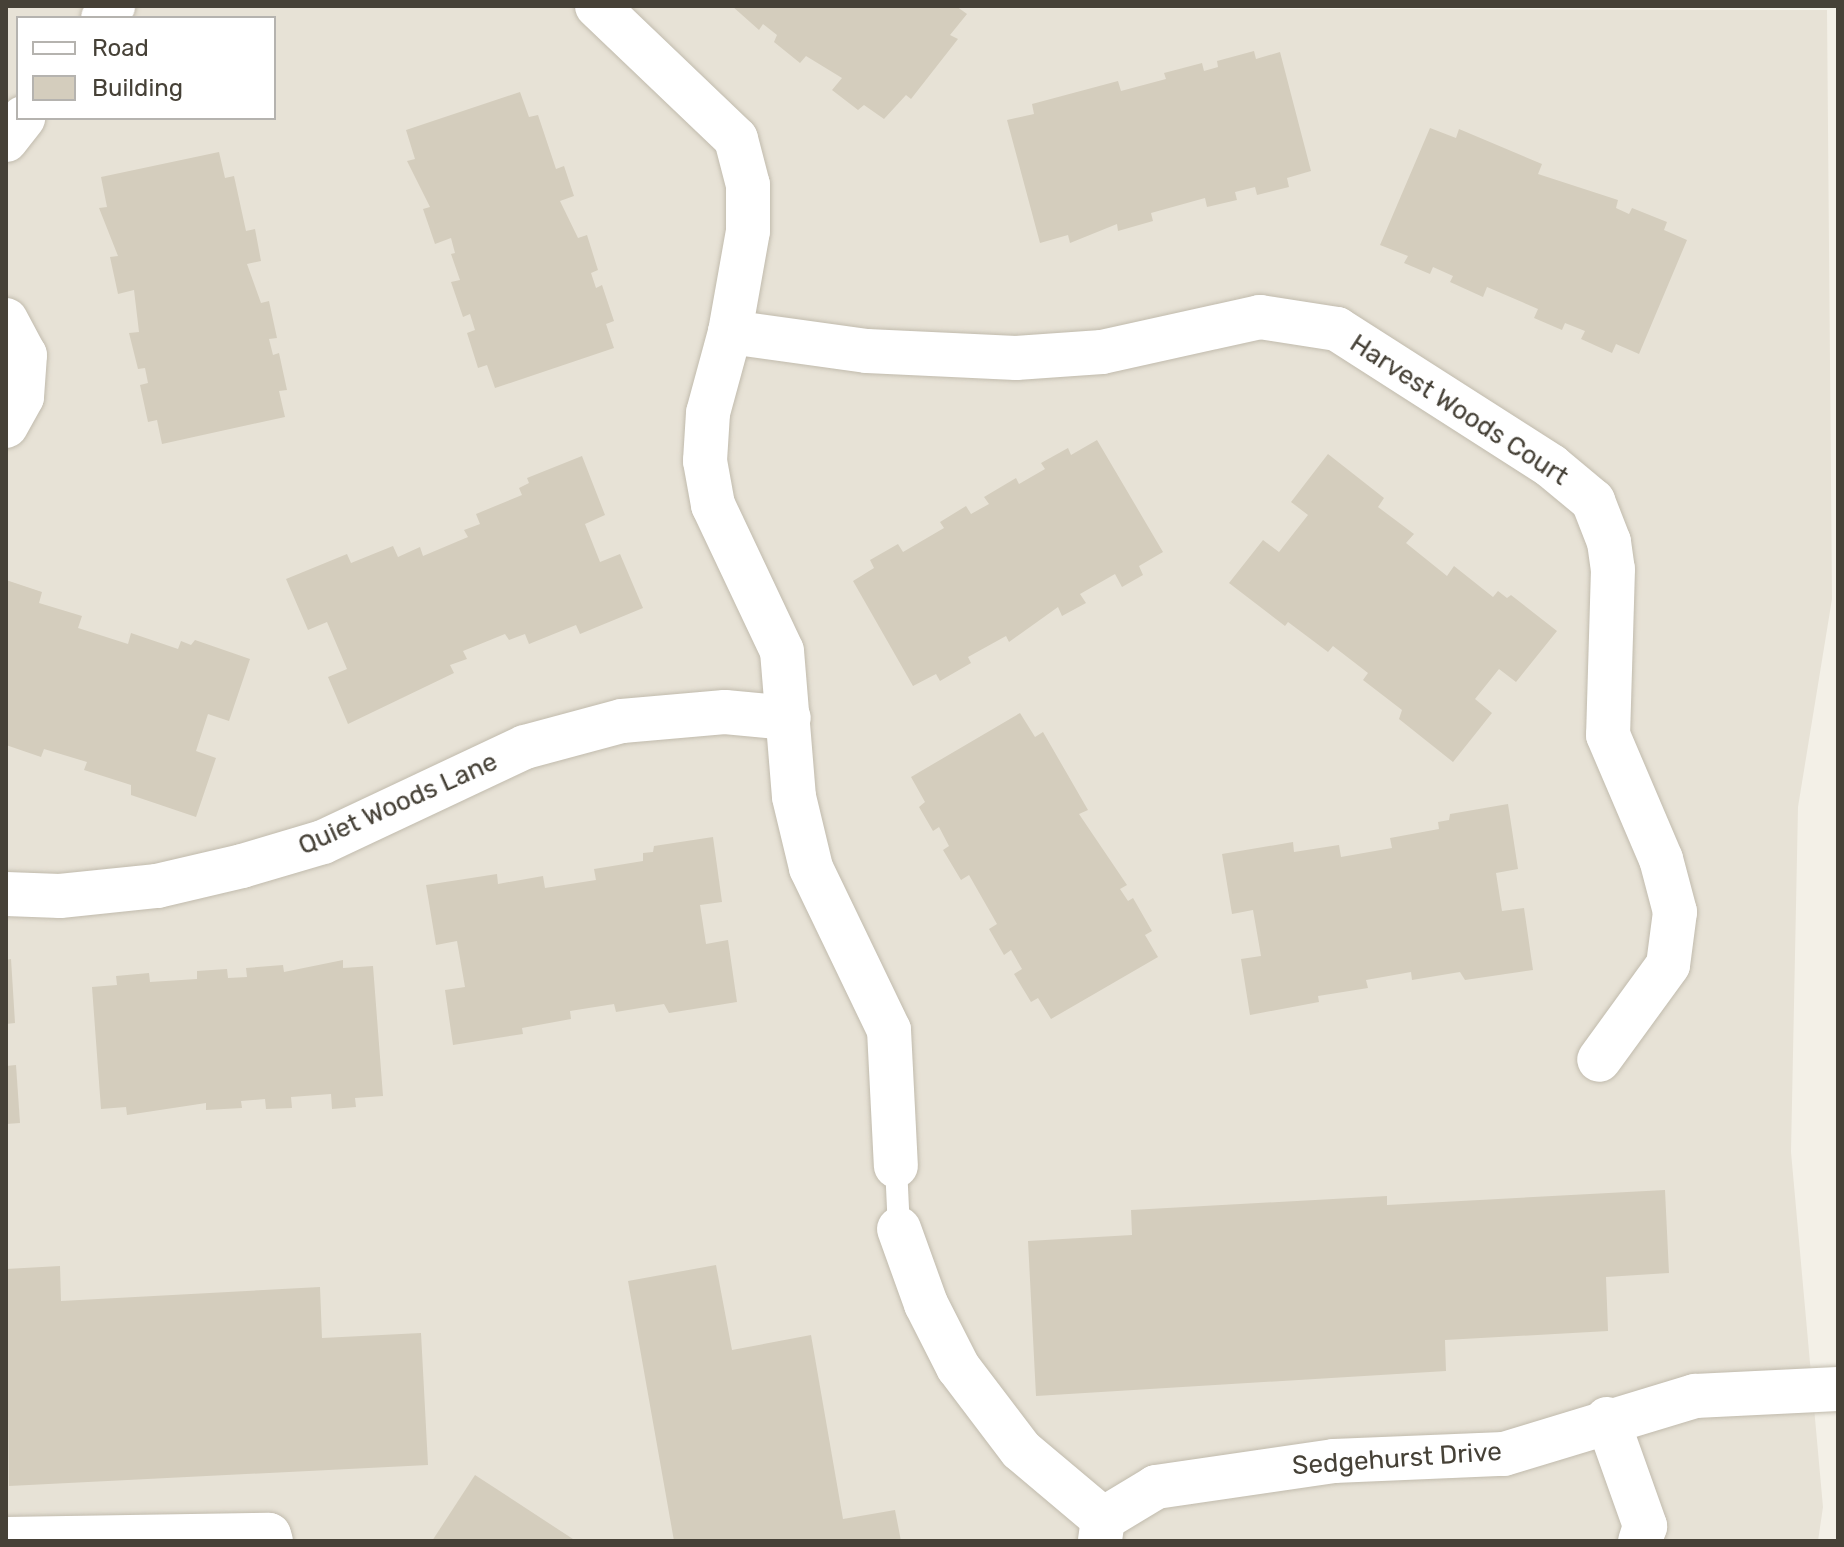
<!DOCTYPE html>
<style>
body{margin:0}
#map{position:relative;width:1844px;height:1547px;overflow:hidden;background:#f3f0e7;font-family:Rubik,sans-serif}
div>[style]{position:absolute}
.residential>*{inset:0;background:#e7e2d6}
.building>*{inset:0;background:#d4cdbd}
.roads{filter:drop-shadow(0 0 2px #c1bbad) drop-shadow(0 0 2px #c1bbad)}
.lane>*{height:22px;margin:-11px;padding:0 11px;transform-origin:11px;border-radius:11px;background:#fff}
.street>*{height:44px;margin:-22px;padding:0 22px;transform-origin:22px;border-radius:22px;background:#fff}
span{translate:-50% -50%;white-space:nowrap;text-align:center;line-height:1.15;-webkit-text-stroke:6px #fff;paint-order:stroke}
.street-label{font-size:26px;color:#464137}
.frame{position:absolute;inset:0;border:8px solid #464137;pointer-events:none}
.legend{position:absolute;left:16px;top:16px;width:260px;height:104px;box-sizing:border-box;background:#fff;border:2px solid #b5b3af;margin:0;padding:10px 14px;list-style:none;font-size:24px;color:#464137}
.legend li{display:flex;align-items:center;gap:16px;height:40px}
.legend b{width:40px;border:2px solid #b5b3af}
</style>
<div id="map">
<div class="residential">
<div style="clip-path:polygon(evenodd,6px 6px,1827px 10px,1832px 599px,1798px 807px,1791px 1152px,1823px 1507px,1818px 1541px,6px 1541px,6px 6px,18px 18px,274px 18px,274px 118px,18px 118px,18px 18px)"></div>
</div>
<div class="building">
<div style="clip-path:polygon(732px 6px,956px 6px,967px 14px,950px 35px,958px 39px,911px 99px,906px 95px,884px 119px,864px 105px,858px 110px,832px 90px,842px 78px,806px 56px,800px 63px,774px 42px,777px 35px,763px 24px,759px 30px)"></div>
<div style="clip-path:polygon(1254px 51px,1256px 59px,1280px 52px,1311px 171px,1287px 178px,1289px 187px,1257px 195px,1255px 187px,1235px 192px,1237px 200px,1207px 207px,1205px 198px,1151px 213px,1153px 221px,1118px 231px,1117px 224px,1070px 243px,1068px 235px,1040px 243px,1007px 120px,1034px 114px,1032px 104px,1118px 81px,1121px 91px,1166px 79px,1164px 73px,1202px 63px,1204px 71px,1218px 67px,1217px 61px)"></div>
<div style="clip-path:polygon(520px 92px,529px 117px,538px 115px,556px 169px,564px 166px,574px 196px,560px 201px,578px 238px,587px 235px,598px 270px,591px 273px,596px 288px,602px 285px,614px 321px,606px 324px,614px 348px,495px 388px,487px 365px,478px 368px,467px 333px,475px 330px,470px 314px,463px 317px,451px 282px,460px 280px,451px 254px,455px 253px,451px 238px,435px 244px,423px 209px,430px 207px,407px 161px,415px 159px,406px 130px)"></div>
<div style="clip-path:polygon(1430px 128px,1456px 138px,1459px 129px,1542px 164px,1538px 174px,1618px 200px,1616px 208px,1629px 214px,1632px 208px,1667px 222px,1664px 230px,1687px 240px,1639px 354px,1616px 344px,1612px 353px,1581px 339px,1585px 331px,1565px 323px,1562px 330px,1534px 318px,1538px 309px,1487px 287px,1483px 297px,1450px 282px,1453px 276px,1433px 267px,1430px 274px,1404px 263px,1408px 256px,1380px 245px)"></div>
<div style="clip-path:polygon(219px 152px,225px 178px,234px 176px,246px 231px,255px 229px,261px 261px,247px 264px,261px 303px,269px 301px,277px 338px,269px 339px,273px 355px,279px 353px,287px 390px,279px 391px,285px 417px,162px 444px,157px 420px,148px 422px,140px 385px,148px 383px,145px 368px,138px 369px,129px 333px,139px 332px,134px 290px,118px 294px,110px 257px,118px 256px,99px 208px,107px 207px,101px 177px)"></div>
<div style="clip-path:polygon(1097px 440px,1163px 552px,1139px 566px,1143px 575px,1122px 587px,1115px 574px,1080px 594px,1086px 603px,1062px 616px,1058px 607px,1009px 642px,1006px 636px,968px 657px,971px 663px,940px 681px,936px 674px,913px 686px,853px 581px,874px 568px,870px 560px,898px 544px,903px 552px,944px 528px,940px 522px,966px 506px,971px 514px,989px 504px,984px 497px,1016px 478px,1019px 484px,1045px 469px,1041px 463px,1068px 448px,1071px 455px)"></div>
<div style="clip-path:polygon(1328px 454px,1384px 498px,1378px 507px,1414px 534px,1406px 543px,1447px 576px,1454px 566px,1493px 597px,1498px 591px,1507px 598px,1511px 595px,1557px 631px,1516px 682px,1499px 669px,1475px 699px,1492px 713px,1453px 762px,1399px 719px,1402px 710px,1363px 680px,1368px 673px,1333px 646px,1328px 652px,1288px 622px,1285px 626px,1229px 583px,1263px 540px,1279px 552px,1308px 515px,1291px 502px)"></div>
<div style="clip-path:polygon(582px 456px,605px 515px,585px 524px,600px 562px,620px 554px,643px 608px,580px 634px,576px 625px,529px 644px,525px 634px,509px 640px,505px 634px,463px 651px,467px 659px,450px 665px,454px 673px,348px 724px,328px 677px,347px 669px,327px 622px,308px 630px,286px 579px,347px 554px,351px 563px,393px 546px,398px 557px,420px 547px,423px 556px,468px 537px,464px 530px,480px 524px,476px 514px,522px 495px,519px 488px,529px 483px,527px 478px)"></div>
<div style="clip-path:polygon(6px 580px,42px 592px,39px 603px,82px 616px,78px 628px,128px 644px,131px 633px,178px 649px,181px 641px,191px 645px,195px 640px,250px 659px,229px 721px,208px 714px,196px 751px,216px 758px,196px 817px,131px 795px,131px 785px,84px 770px,87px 762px,44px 749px,41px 757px,6px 745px)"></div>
<div style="clip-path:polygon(1020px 713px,1035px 737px,1043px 732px,1088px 810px,1079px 814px,1127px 885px,1120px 889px,1128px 901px,1133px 898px,1152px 931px,1145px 935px,1158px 957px,1051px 1019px,1038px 998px,1031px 1002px,1014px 974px,1022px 969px,1011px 950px,1004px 955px,989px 929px,997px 924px,969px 875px,961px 880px,943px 850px,949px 846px,939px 827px,933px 831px,919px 807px,925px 802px,911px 777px)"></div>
<div style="clip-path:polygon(1508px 804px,1518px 869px,1496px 873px,1502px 911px,1524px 908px,1533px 970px,1465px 980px,1460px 972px,1412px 980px,1411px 972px,1366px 980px,1368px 988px,1318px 996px,1319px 1002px,1250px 1015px,1241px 959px,1261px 956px,1253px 910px,1232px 914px,1222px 854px,1293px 842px,1294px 852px,1339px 845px,1341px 857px,1392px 848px,1390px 838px,1439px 829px,1438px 822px,1449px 820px,1450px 814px)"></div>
<div style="clip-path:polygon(713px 837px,722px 902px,700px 905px,706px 944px,728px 940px,737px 1002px,669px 1013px,664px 1004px,616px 1012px,614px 1004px,570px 1011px,571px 1019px,522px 1028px,523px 1034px,453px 1045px,445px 990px,465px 987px,457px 941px,436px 945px,426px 885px,497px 874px,498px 884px,543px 876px,545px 888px,596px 880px,594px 869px,643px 861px,643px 853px,653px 852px,654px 846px)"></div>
<div style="clip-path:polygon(11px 959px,15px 1023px,6px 1024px,6px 960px)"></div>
<div style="clip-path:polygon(343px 960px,343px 968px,373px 966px,383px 1096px,355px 1098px,356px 1107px,332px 1109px,331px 1094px,291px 1097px,292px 1108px,266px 1109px,265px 1099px,241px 1101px,242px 1108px,206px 1110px,206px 1103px,127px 1115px,126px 1107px,101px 1109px,92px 987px,117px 985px,116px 976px,149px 973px,150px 982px,197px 979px,197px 971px,227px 969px,228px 978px,247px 977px,246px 968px,283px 965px,284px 972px)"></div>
<div style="clip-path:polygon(16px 1065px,20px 1123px,6px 1124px,6px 1066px)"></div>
<div style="clip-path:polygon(1665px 1190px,1669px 1273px,1606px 1277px,1608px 1331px,1445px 1340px,1446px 1371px,1036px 1396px,1028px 1241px,1132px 1235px,1131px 1210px,1387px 1196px,1387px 1205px)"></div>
<div style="clip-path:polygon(716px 1265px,732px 1350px,811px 1335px,843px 1519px,895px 1510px,901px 1541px,674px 1541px,628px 1281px)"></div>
<div style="clip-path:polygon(60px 1266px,61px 1301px,320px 1287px,322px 1338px,421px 1333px,428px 1465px,9px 1486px,6px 1269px)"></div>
<div style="clip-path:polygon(475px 1475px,576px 1541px,432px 1541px)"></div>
</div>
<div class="roads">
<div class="lane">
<div style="left:896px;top:1166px;width:63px;rotate:87.3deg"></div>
</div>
<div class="street">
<div style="left:597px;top:6px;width:192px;rotate:43.7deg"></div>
<div style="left:736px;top:139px;width:48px;rotate:75.4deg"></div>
<div style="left:748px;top:185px;width:46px;rotate:90deg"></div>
<div style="left:748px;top:231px;width:103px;rotate:100.1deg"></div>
<div style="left:730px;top:332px;width:84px;rotate:105.2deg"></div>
<div style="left:708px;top:413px;width:48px;rotate:93.6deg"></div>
<div style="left:705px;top:461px;width:45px;rotate:79.7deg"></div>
<div style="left:713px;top:505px;width:161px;rotate:64.7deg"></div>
<div style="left:782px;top:651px;width:146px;rotate:85.3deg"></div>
<div style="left:794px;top:797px;width:73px;rotate:76.5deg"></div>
<div style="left:811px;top:868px;width:180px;rotate:64.3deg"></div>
<div style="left:889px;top:1030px;width:136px;rotate:87.1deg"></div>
<div style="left:103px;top:18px;width:16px;rotate:-50deg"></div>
<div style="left:6px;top:140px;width:28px;rotate:-52deg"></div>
<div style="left:6px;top:320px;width:40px;rotate:62deg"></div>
<div style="left:25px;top:355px;width:42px;rotate:94.1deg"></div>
<div style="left:22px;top:397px;width:33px;rotate:119deg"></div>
<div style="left:730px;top:332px;width:138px;rotate:7.9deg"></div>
<div style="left:867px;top:351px;width:149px;rotate:2.7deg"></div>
<div style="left:1016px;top:358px;width:86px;rotate:-4deg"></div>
<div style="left:1102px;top:352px;width:162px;rotate:-12.5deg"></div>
<div style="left:1260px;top:317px;width:78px;rotate:8.9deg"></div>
<div style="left:1337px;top:329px;width:254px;rotate:32.6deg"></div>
<div style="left:1551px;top:466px;width:55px;rotate:39.8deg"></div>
<div style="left:1593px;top:501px;width:44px;rotate:68.7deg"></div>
<div style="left:1609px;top:542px;width:27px;rotate:82deg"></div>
<div style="left:1613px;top:569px;width:166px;rotate:91.7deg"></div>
<div style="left:1608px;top:735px;width:135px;rotate:66.9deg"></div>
<div style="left:1661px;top:859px;width:55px;rotate:75.2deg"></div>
<div style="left:1675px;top:912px;width:53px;rotate:97.5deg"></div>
<div style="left:1668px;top:965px;width:117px;rotate:126deg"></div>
<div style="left:6px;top:894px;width:54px;rotate:2.1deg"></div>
<div style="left:60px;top:896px;width:98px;rotate:-5.9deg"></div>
<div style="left:157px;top:886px;width:87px;rotate:-13.2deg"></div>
<div style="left:242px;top:866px;width:84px;rotate:-16.5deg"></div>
<div style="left:323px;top:842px;width:223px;rotate:-25.2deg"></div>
<div style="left:525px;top:747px;width:100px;rotate:-15deg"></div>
<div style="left:622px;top:721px;width:103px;rotate:-5deg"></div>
<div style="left:725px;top:712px;width:64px;rotate:5.4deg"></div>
<div style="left:899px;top:1229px;width:80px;rotate:70.2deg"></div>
<div style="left:926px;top:1304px;width:71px;rotate:63.1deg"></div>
<div style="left:958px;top:1367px;width:104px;rotate:52.8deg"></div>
<div style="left:1021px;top:1450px;width:107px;rotate:40.1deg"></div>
<div style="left:1103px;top:1519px;width:22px;rotate:98deg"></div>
<div style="left:1607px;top:1419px;width:114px;rotate:70.4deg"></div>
<div style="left:1645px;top:1526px;width:16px;rotate:108deg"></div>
<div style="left:1103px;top:1519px;width:62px;rotate:-31.1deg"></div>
<div style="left:1156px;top:1487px;width:180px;rotate:-8.3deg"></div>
<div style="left:1334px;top:1461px;width:170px;rotate:-2.4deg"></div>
<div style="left:1504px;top:1454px;width:200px;rotate:-16.9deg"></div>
<div style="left:1695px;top:1396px;width:143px;rotate:-2.8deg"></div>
<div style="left:6px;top:1539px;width:263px;rotate:-0.9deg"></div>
<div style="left:269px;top:1535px;width:6px;rotate:72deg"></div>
</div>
</div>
<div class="street-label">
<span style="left:1459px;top:410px;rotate:33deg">Harvest Woods Court</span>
<span style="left:398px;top:804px;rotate:-24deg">Quiet Woods Lane</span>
<span style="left:1397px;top:1459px;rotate:-4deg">Sedgehurst Drive</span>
</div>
<div class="frame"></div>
<ul class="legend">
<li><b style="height:10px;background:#fff"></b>Road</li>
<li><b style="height:22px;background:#d4cdbd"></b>Building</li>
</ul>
</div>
